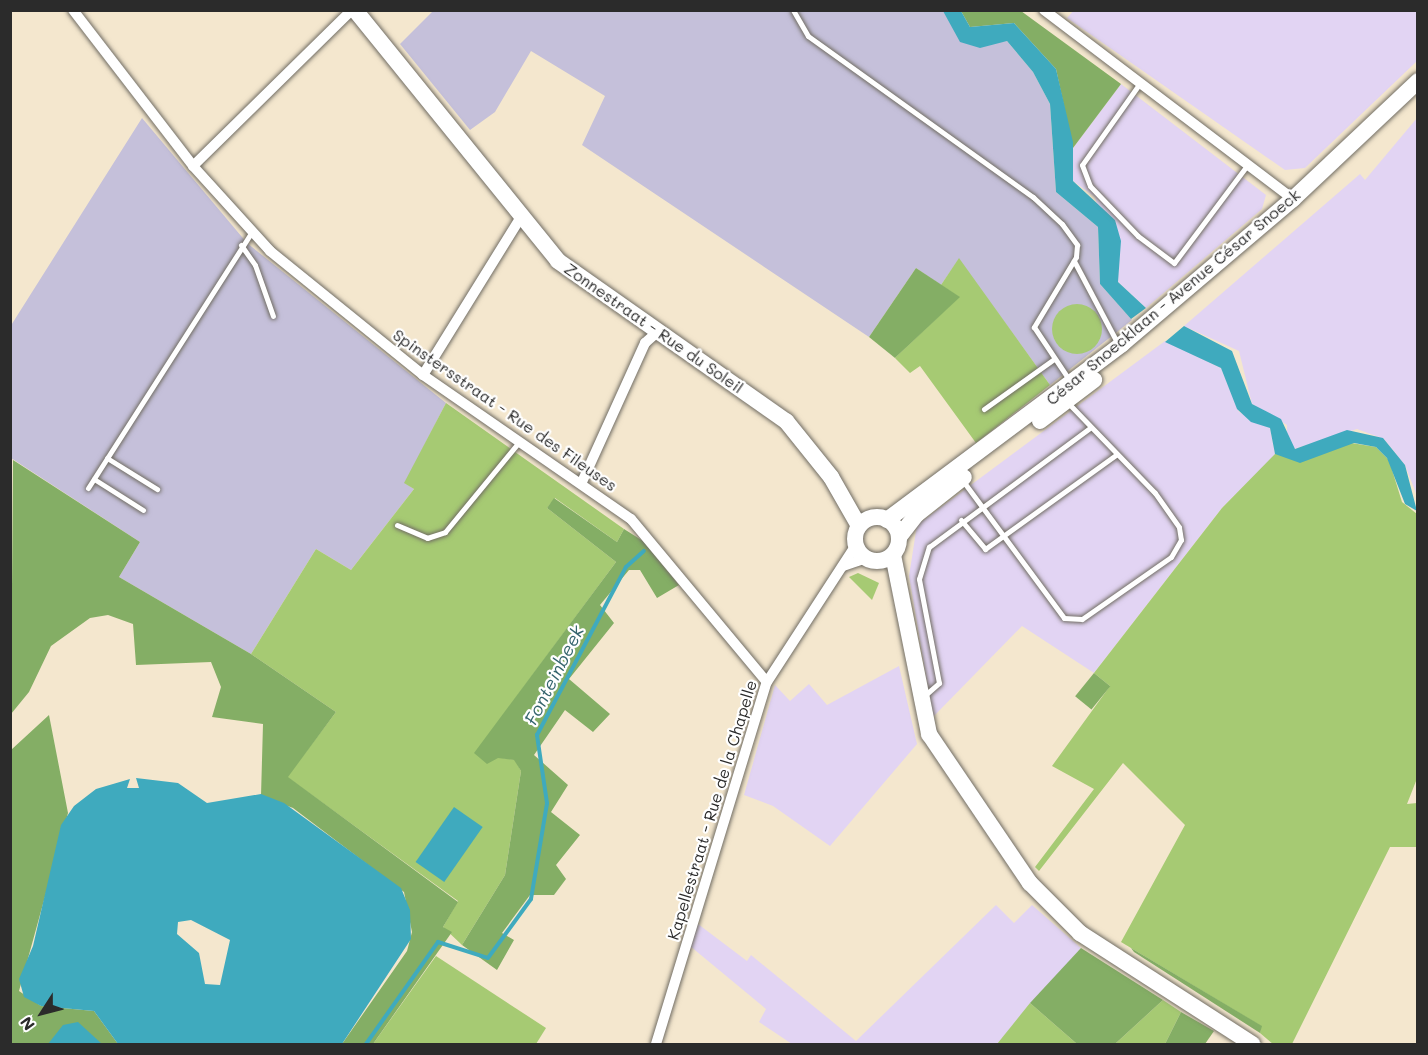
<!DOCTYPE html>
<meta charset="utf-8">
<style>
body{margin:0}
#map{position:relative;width:1428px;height:1055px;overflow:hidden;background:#f4e7ce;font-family:Mali,sans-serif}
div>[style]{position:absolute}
.built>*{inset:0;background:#e2d4f3}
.industrial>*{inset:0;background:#c5c0da}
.green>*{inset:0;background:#a6ca73}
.round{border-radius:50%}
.forest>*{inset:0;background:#84ae65;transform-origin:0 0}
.water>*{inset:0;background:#3faabe;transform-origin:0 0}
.stream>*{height:4px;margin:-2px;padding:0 2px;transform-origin:2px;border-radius:2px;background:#3faabe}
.roads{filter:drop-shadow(0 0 2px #716d64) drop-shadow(0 0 2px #716d64)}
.service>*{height:5px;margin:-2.5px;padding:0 2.5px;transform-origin:2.5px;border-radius:2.5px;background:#fff}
.minor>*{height:10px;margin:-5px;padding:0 5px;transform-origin:5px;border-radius:5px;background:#fff}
.primary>*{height:16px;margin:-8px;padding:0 8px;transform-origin:8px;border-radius:8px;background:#fff}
.primary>.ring{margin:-8px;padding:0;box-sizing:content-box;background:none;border:16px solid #fff;border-radius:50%}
span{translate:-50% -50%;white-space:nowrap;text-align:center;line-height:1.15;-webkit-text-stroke:4.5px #fff;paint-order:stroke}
.street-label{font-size:16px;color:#2b2b2b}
.water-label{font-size:18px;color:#34646d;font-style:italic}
.frame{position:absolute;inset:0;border:12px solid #2b2b2b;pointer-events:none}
.north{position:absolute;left:12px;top:983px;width:60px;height:60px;-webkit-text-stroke:4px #fff;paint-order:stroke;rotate:234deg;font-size:16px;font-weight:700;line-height:24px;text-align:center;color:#2b2b2b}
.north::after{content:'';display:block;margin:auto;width:21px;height:27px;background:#2b2b2b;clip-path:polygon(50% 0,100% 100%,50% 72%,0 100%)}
</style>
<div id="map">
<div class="built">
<div style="clip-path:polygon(1074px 10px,1417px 11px,1417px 61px,1305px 168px,1285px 170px,1067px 18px)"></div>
<div style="clip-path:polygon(1121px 84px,1266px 195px,1262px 209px,1146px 308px,1118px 282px,1095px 197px,1073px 181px,1073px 148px)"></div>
<div style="clip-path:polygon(1417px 118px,1417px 496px,1405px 465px,1384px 439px,1357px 429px,1275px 455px,1222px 508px,1094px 673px,1022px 626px,933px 717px,909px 576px,917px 525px,1165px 341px,1221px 368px,1239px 412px,1270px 428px,1275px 454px,1287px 437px,1287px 425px,1252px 404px,1239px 351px,1184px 326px,1360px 174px,1365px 180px)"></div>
<div style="clip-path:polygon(899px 666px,917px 744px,830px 846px,773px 806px,744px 795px,775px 685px,790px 701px,809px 684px,827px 705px)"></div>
<div style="clip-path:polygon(996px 905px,1014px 923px,1032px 905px,1081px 948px,997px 1044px,792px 1044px,759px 1022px,766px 1009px,690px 946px,698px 924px,747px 961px,751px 955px,856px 1041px)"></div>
</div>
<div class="industrial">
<div style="clip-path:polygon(433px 11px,945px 11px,986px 43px,1007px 41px,1033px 72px,1050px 104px,1056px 192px,1098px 227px,1100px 284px,1132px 320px,1050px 385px,959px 259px,941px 285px,916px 268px,869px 337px,582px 145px,605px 96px,531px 51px,495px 112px,470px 130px,400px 44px)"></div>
<div style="clip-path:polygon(142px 118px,247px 243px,446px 403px,405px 483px,414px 489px,351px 570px,316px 549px,251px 654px,119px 577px,140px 542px,11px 458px,10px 327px)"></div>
</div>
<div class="green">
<div style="clip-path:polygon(959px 258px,1050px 385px,976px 443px,920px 366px,910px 373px,895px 358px,959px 297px,941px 285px)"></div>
<div class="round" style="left:1052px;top:304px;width:50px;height:50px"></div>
<div style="clip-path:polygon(446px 403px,624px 529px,617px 542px,555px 498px,547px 508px,616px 562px,475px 753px,515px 760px,521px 771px,505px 875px,462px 945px,443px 927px,458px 901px,287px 777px,336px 712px,251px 654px,316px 549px,351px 570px,414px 489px,404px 483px)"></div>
<div style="clip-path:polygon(1339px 441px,1376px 447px,1389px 460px,1402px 502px,1417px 514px,1418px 776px,1407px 804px,1417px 803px,1417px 847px,1390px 847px,1292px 1044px,1273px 1044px,1260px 1033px,1261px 1026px,1121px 942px,1185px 825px,1123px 763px,1039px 871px,1035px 867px,1094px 789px,1052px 766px,1110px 686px,1094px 673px,1222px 508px,1275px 454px)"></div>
<div style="clip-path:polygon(858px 573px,879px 583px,872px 600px,849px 577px)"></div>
<div style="clip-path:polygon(436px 956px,546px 1028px,536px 1044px,373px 1044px)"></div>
<div style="clip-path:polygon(1163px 1000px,1181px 1012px,1165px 1044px,1115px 1044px)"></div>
<div style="clip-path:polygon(1030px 1003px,1077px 1044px,997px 1044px)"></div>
</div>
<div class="forest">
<div style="clip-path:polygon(961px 11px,1021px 11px,1121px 84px,1073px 148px,1056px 69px,1014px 23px,970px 27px)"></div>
<div style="clip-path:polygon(916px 268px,960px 297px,895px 358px,869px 337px)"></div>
<div style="clip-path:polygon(13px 460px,140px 542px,119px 577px,251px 654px,336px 712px,288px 777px,458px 902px,443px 927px,452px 932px,373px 1044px,342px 1044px,407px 951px,412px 932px,404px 892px,293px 808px,261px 796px,263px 724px,212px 717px,221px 687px,211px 662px,136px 665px,133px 624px,108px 615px,90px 618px,51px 646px,29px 692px,11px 714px)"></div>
<div style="clip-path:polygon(554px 498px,617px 542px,624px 529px,643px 541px,679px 585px,657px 598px,640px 570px,629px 570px,600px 605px,614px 623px,569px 679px,610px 714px,593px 732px,565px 710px,534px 755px,568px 785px,551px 812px,580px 835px,556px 865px,566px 879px,554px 895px,530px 895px,502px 933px,514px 940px,497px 970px,462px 945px,505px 875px,521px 771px,514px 760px,498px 758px,487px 764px,474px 753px,616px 562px,547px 508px)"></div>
<div style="left:1094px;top:673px;width:21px;height:30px;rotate:39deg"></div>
<div style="clip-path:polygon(49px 715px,68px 813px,19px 991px,41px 1006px,94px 1011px,118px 1044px,11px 1044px,11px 750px)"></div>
<div style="clip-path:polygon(1081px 948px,1163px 1000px,1115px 1044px,1077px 1044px,1030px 1003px)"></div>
<div style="clip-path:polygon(1131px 948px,1262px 1026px,1260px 1033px,1134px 952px)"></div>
<div style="clip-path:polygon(1181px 1012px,1214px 1031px,1205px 1044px,1165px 1044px)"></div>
</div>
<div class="water">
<div style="clip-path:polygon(943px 11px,961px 11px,970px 27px,1014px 23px,1056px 69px,1073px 142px,1073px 181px,1115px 220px,1121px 241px,1118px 282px,1146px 308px,1131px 319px,1100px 284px,1098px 227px,1056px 192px,1050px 104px,1033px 72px,1007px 41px,980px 48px,960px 42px)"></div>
<div style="clip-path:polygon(1184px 326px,1232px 351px,1252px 404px,1281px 419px,1295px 449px,1347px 430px,1383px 438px,1405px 465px,1417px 511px,1405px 504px,1387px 458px,1376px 447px,1354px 443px,1300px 463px,1275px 454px,1270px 428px,1251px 422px,1237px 409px,1221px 368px,1165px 342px)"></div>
<div style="clip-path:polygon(evenodd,136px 778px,178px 783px,207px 803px,261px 794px,284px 803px,401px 888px,410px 910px,411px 939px,342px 1044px,118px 1044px,94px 1011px,41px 1006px,24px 997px,19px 979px,33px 946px,61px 825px,74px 806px,96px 789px,130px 779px,127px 788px,139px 788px,136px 778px,191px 920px,230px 940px,220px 985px,205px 984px,199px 953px,177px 934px,178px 922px,191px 920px)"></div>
<div style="left:454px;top:807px;width:35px;height:67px;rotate:35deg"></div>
<div style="clip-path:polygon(78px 1022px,102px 1044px,48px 1044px,63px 1025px)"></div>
</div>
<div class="stream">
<div style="left:366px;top:1044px;width:125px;rotate:-54.8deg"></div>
<div style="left:438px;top:942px;width:52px;rotate:17.7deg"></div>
<div style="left:488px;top:958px;width:73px;rotate:-53.9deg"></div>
<div style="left:531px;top:899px;width:97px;rotate:-80.5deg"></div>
<div style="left:547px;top:803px;width:69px;rotate:-98.4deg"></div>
<div style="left:537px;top:735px;width:190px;rotate:-62.1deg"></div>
<div style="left:626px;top:567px;width:24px;rotate:-42deg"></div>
</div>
<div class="roads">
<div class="service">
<div style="left:793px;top:10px;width:30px;rotate:60deg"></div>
<div style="left:808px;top:36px;width:277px;rotate:35.6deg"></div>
<div style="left:1033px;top:197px;width:40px;rotate:43deg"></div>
<div style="left:1062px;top:224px;width:26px;rotate:54deg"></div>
<div style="left:1077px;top:245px;width:12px;rotate:95deg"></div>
<div style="left:1076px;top:257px;width:82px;rotate:121deg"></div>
<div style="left:1034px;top:327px;width:65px;rotate:56.3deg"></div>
<div style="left:1140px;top:83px;width:100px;rotate:125.3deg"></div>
<div style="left:1082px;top:165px;width:22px;rotate:69deg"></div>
<div style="left:1090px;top:186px;width:69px;rotate:46.2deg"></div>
<div style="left:1138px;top:236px;width:45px;rotate:36.9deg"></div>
<div style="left:1174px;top:263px;width:124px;rotate:-53.2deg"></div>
<div style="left:241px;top:245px;width:24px;rotate:55deg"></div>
<div style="left:255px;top:265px;width:54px;rotate:70.6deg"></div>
<div style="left:1074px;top:261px;width:94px;rotate:62.1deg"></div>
<div style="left:984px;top:409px;width:86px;rotate:-35.5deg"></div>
<div style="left:107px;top:458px;width:59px;rotate:31.8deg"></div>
<div style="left:94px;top:479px;width:58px;rotate:32.3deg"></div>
<div style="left:963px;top:481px;width:170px;rotate:53.6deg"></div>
<div style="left:1064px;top:618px;width:18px;rotate:3deg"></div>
<div style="left:1082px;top:619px;width:108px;rotate:-34.9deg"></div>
<div style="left:1171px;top:557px;width:20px;rotate:-60deg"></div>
<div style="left:1181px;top:540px;width:13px;rotate:-99deg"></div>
<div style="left:1179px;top:527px;width:42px;rotate:-125.2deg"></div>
<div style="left:1155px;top:493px;width:124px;rotate:-134deg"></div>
<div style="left:88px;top:488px;width:304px;rotate:-57.4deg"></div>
<div style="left:961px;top:520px;width:38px;rotate:50deg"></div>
<div style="left:985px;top:549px;width:161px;rotate:-35.7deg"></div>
<div style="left:397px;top:525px;width:33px;rotate:23deg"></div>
<div style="left:427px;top:538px;width:19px;rotate:-18deg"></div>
<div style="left:445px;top:532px;width:117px;rotate:-50.6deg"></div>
<div style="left:924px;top:696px;width:20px;rotate:-41deg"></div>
<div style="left:939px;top:683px;width:106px;rotate:-100.9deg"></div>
<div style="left:919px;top:579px;width:34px;rotate:-73deg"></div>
<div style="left:929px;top:547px;width:200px;rotate:-36.5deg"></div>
</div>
<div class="minor">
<div style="left:73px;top:10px;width:197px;rotate:52.4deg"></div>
<div style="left:193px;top:166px;width:115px;rotate:47.8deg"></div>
<div style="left:270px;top:251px;width:197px;rotate:39deg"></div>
<div style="left:423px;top:375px;width:253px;rotate:34.7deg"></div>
<div style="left:631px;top:519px;width:212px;rotate:50.2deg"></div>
<div style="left:1044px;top:10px;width:313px;rotate:37.2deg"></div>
<div style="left:193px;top:166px;width:223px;rotate:-44.5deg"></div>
<div style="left:423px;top:375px;width:186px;rotate:-58.2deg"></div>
<div style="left:582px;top:482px;width:153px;rotate:-65.6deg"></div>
<div style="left:645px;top:343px;width:15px;rotate:-42deg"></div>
<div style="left:843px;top:566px;width:24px;rotate:-19deg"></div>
<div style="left:656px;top:1044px;width:379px;rotate:-73deg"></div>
<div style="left:767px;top:682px;width:163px;rotate:-57deg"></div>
</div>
<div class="primary">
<div style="left:355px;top:10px;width:323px;rotate:51deg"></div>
<div style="left:558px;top:261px;width:279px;rotate:35.1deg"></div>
<div style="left:786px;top:421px;width:72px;rotate:51.2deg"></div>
<div style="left:831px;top:477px;width:56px;rotate:60.3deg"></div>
<div style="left:1040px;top:421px;width:68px;rotate:-37.2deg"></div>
<div class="ring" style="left:855px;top:517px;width:28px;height:28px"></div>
<div style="left:887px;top:520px;width:294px;rotate:-36.8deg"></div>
<div style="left:1122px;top:344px;width:224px;rotate:-40.3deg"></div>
<div style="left:1293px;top:199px;width:172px;rotate:-43.3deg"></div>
<div style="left:899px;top:537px;width:28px;rotate:-52deg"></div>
<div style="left:916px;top:515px;width:61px;rotate:-38.4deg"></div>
<div style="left:893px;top:555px;width:183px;rotate:78.6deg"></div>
<div style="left:929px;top:734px;width:180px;rotate:55.9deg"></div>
<div style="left:1030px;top:883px;width:71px;rotate:45deg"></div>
<div style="left:1080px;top:933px;width:205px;rotate:32.8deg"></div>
</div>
</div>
<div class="street-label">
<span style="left:1173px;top:297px;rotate:-40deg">César Snoecklaan - Avenue César Snoeck</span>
<span style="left:654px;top:328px;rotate:35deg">Zonnestraat - Rue du Soleil</span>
<span style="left:505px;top:410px;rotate:35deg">Spinstersstraat - Rue des Fileuses</span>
<span style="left:712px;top:810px;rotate:-73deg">Kapellestraat - Rue de la Chapelle</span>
</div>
<div class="water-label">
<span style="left:554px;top:675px;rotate:-63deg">Fonteinbeek</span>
</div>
<div class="frame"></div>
<div class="north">N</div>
</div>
